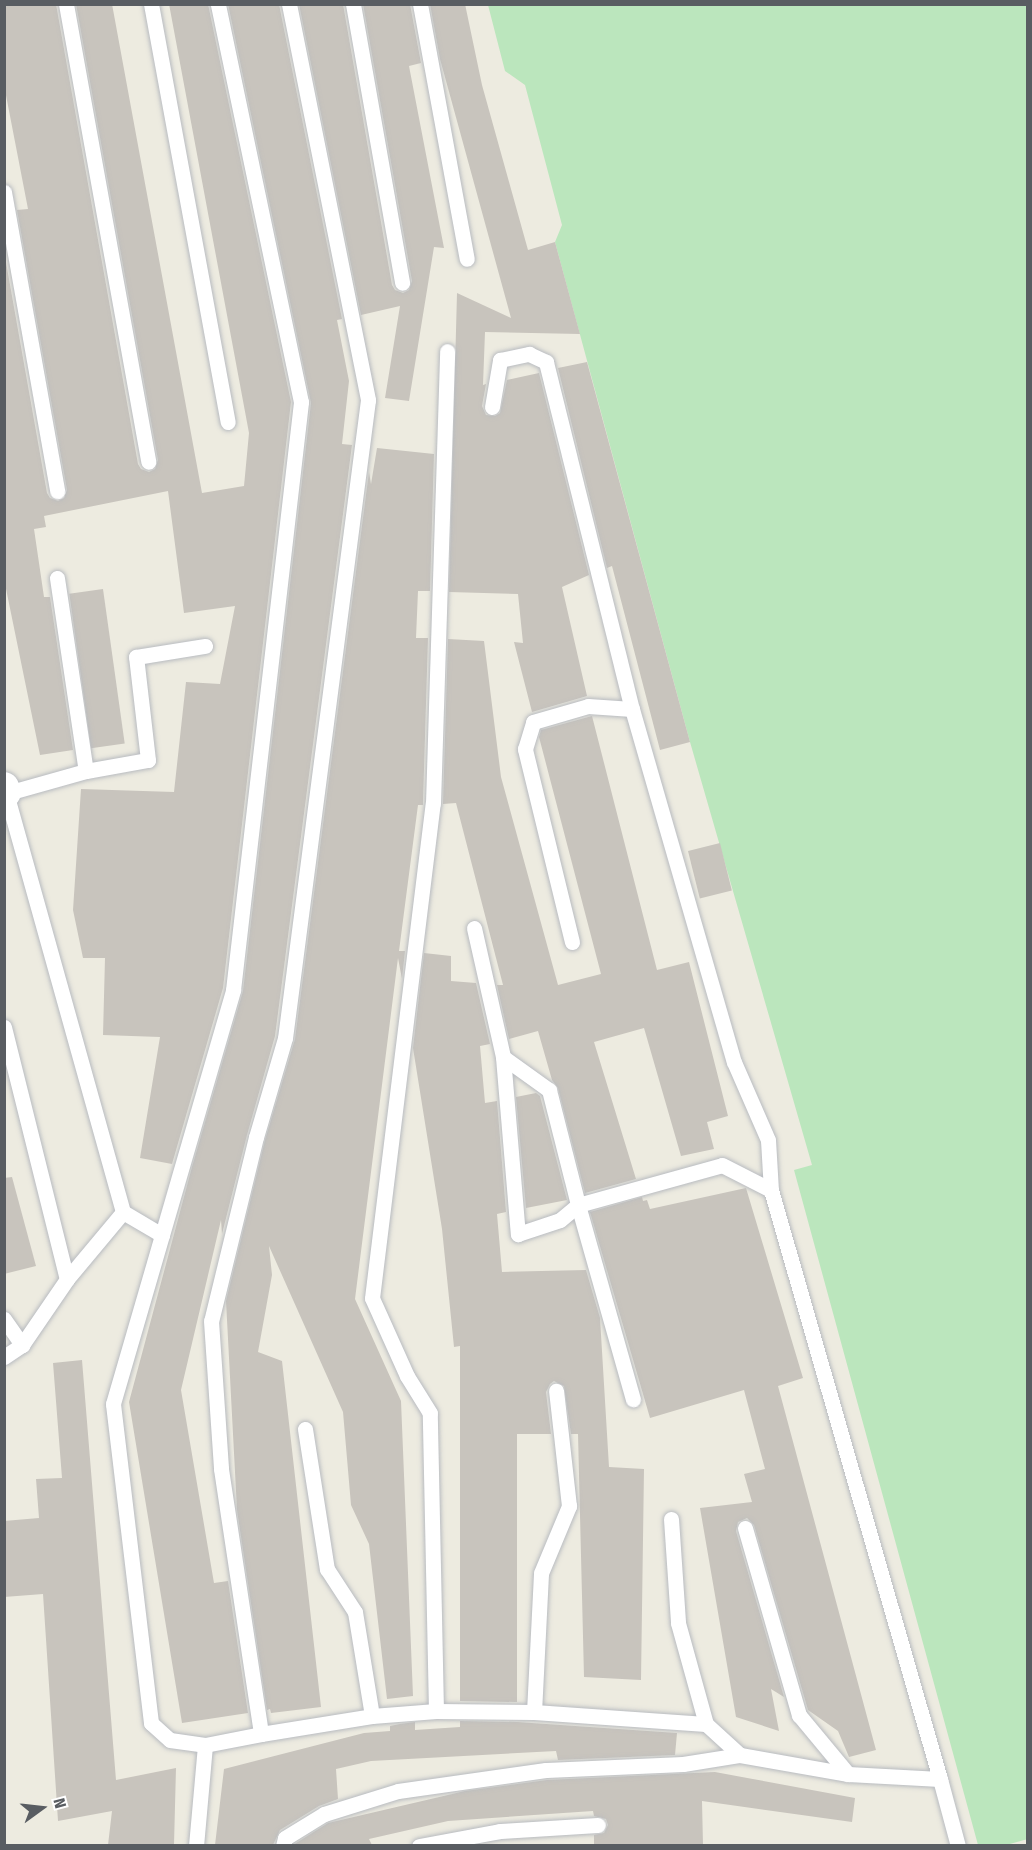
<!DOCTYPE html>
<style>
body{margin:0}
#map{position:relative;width:1032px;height:1850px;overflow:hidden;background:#edebe0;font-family:"Fira Sans Condensed",sans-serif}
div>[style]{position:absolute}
.green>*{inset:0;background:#bbe6bd}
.building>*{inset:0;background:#c8c4bd;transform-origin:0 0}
.roads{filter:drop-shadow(0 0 2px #b8bbc0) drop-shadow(0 0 2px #b8bbc0)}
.service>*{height:15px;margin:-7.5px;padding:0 7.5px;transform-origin:7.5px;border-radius:7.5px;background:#fff}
.minor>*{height:30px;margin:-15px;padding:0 15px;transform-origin:15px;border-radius:15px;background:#fff}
span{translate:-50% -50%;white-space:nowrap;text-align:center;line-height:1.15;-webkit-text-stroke:4.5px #fff;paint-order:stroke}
.frame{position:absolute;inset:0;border:6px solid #595d62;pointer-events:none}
.north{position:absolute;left:12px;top:1778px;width:60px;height:60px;-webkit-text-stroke:4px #fff;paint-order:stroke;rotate:75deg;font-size:16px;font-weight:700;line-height:24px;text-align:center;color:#595d62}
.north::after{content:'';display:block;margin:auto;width:21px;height:27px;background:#595d62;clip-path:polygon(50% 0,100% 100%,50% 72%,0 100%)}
</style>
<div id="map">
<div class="green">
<div style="clip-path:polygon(488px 5px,1027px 5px,1028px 1839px,1006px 1845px,978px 1845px,794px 1170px,812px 1165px,690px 742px,555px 242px,562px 225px,525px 85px,505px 71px)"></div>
</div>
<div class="building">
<div style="clip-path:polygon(4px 4px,56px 4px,138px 464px,141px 469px,149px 472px,155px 469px,158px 460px,76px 4px,112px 4px,202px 493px,244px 486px,249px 433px,169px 4px,208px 4px,291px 402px,223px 988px,172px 1164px,140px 1158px,160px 1037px,103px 1035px,105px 958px,83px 958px,73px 910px,81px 789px,174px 792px,186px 682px,220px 684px,235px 606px,184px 613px,168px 491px,44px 516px,46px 527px,34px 529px,44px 597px,50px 597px,73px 750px,40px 755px,4px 579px,4px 251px,47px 493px,50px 498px,58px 501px,64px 498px,67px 490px,17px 210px,28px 209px,4px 85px)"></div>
<div style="clip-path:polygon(228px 4px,279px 4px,342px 319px,337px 320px,349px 381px,342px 444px,352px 445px,275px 1036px,247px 1135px,222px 1234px,221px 1220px,181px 1390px,214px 1583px,228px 1581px,248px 1713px,182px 1723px,129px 1402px,192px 1167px,243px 991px,311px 403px)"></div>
<div style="clip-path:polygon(299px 4px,343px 4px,392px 285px,395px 290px,403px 293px,409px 290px,412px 281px,363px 4px,410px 4px,421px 63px,409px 66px,444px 248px,434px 247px,409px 401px,385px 398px,400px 306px,361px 315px)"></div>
<div style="clip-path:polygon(430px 4px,465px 4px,482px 85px,528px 250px,555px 242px,580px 334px,485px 332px,483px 385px,486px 384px,482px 406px,486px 415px,495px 416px,500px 413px,507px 380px,539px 373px,589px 575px,562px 587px,587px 696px,532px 712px,514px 642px,523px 643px,518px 594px,449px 592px,457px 293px,511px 318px,440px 59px)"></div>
<div style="clip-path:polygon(587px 362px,690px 742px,660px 750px,612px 566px,607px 568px,558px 368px)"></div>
<div style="clip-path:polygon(377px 448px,434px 454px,430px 591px,418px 591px,416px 638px,428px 638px,423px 802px,423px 805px,418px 805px,399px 951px,405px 951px,402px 979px,398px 958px,355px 1299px,401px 1401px,413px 1696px,387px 1699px,369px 1544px,351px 1505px,343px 1412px,269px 1246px,272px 1275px,258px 1352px,282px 1361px,321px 1707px,271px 1713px,270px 1709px,267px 1710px,237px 1510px,226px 1301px,265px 1140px,295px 1039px,369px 472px,371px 484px)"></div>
<div style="left:103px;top:589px;width:156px;height:34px;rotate:82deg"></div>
<div style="clip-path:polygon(448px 639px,484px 641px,501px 777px,558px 985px,601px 974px,539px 737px,541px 730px,592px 716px,657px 970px,689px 962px,728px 1116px,707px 1122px,714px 1149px,681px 1156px,644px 1028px,594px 1042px,636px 1179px,585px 1193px,558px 1088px,552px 1080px,538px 1031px,509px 1039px,497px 985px,503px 985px,456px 803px,443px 804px)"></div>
<div style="left:720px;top:843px;width:49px;height:33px;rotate:76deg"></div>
<div style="clip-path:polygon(424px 953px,451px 956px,451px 981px,476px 983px,490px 1044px,480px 1046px,485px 1103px,497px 1101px,506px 1212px,497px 1214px,502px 1272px,586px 1270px,600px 1318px,609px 1467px,644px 1469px,641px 1680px,584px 1677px,578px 1434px,571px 1434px,564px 1386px,554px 1381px,550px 1384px,546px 1392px,551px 1434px,517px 1434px,517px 1702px,460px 1701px,460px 1346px,454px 1347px,442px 1229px,413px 1048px)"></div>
<div style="clip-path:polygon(536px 1093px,540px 1096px,567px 1200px,526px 1208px,516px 1097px)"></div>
<div style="clip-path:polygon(12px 1177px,36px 1266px,4px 1274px,4px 1178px)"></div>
<div style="clip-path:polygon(746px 1188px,803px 1378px,778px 1386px,876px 1750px,849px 1757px,838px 1731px,808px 1710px,754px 1525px,747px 1518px,738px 1522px,736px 1531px,784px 1697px,771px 1689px,779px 1731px,736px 1717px,700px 1508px,752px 1502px,744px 1474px,765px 1469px,744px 1390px,650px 1418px,590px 1212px,642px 1197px,643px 1201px,647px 1200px,650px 1209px)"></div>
<div style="clip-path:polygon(82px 1360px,116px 1780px,176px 1768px,174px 1845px,108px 1845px,112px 1811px,58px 1821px,43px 1594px,4px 1597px,4px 1521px,39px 1518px,36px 1479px,62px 1478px,53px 1363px)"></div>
<div style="clip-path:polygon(460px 1721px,517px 1722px,677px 1733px,675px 1755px,558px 1760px,556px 1751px,371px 1761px,336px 1769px,338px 1799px,319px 1806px,280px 1830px,273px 1845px,215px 1845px,224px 1769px,364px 1733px,390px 1731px,390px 1726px,400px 1724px,415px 1722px,415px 1730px,460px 1727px)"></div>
<div style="clip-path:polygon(715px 1772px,855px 1798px,852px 1822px,702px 1801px,703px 1845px,594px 1845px,594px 1835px,604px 1833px,608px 1825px,606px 1819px,594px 1816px,593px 1811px,448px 1821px,369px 1839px,372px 1845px,293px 1845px,328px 1823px,465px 1791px,547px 1780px)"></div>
</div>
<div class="roads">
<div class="service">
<div style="left:66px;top:4px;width:465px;rotate:79.8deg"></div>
<div style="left:151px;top:4px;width:425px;rotate:79.6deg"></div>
<div style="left:289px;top:4px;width:404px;rotate:78.7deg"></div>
<div style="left:368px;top:400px;width:643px;rotate:97.41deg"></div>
<div style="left:285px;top:1038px;width:103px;rotate:106.3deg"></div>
<div style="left:256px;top:1137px;width:189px;rotate:103.7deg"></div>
<div style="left:211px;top:1321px;width:148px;rotate:86.1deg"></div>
<div style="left:221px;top:1469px;width:268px;rotate:81.4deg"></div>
<div style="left:261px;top:1734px;width:112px;rotate:-9.2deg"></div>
<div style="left:372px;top:1716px;width:64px;rotate:-4.5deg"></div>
<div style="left:436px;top:1711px;width:98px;rotate:0.6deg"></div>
<div style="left:534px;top:1712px;width:172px;rotate:4deg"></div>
<div style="left:706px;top:1724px;width:46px;rotate:42.4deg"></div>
<div style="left:740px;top:1755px;width:110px;rotate:10deg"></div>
<div style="left:848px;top:1774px;width:92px;rotate:3.1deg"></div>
<div style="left:940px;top:1779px;width:69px;rotate:75deg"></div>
<div style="left:353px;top:4px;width:283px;rotate:80deg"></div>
<div style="left:420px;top:4px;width:259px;rotate:79.6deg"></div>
<div style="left:4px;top:192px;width:304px;rotate:79.9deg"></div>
<div style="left:492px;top:407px;width:48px;rotate:-80.3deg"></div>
<div style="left:500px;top:360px;width:30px;rotate:-12deg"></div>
<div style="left:529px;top:354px;width:19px;rotate:25deg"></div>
<div style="left:546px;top:362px;width:357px;rotate:76.1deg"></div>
<div style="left:632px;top:709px;width:367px;rotate:73.9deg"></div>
<div style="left:734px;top:1062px;width:85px;rotate:66.4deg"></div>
<div style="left:768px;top:1140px;width:50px;rotate:86.6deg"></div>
<div style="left:771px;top:1190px;width:613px;rotate:73.99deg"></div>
<div style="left:57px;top:578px;width:195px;rotate:81.5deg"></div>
<div style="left:4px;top:794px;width:85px;rotate:-15.7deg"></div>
<div style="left:86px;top:771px;width:63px;rotate:-10.1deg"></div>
<div style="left:148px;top:760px;width:104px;rotate:-96.6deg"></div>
<div style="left:136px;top:657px;width:70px;rotate:-9.1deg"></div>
<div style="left:474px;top:928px;width:132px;rotate:77.3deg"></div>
<div style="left:503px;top:1057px;width:178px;rotate:85.2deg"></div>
<div style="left:518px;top:1234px;width:44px;rotate:-18.4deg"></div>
<div style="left:560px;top:1220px;width:23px;rotate:-40deg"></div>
<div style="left:578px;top:1205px;width:149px;rotate:-15.5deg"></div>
<div style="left:722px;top:1165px;width:55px;rotate:27deg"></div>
<div style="left:572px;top:942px;width:199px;rotate:-103.7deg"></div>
<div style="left:525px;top:749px;width:28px;rotate:-73deg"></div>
<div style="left:533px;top:722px;width:57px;rotate:-16.2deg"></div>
<div style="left:588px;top:706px;width:44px;rotate:3.9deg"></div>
<div style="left:4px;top:1027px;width:260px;rotate:76deg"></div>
<div style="left:503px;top:1057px;width:57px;rotate:35.7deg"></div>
<div style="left:549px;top:1090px;width:119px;rotate:75.8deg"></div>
<div style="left:578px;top:1205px;width:202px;rotate:74.2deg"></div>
<div style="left:123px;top:1212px;width:45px;rotate:30.5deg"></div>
<div style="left:162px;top:1235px;width:176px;rotate:106.2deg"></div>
<div style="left:113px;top:1404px;width:321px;rotate:83.2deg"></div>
<div style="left:151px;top:1723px;width:25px;rotate:42deg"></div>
<div style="left:170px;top:1740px;width:35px;rotate:8deg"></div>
<div style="left:205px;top:1745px;width:57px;rotate:-11.1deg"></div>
<div style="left:162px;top:1235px;width:255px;rotate:-73.8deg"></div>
<div style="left:233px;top:990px;width:592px;rotate:-83.4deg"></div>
<div style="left:301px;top:402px;width:407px;rotate:-101.8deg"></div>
<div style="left:4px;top:1319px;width:32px;rotate:55deg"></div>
<div style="left:4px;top:1357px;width:22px;rotate:-34deg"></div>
<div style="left:22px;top:1345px;width:80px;rotate:-55.7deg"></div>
<div style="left:67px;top:1279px;width:87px;rotate:-50.1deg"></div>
<div style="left:123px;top:1212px;width:435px;rotate:-105.6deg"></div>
<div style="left:305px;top:1429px;width:142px;rotate:81.1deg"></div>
<div style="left:327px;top:1569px;width:51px;rotate:56.9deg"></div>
<div style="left:355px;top:1612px;width:105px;rotate:80.7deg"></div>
<div style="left:671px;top:1519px;width:104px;rotate:86.1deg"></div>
<div style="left:678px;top:1623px;width:105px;rotate:74.5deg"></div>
<div style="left:745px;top:1528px;width:195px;rotate:73.9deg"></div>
<div style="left:799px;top:1715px;width:77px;rotate:50.3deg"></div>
<div style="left:436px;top:1711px;width:298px;rotate:-91.2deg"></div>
<div style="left:430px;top:1413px;width:44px;rotate:-121.9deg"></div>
<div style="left:407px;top:1376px;width:85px;rotate:-114.2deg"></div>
<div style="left:372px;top:1298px;width:499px;rotate:-83deg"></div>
<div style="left:433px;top:803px;width:452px;rotate:-88.2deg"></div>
<div style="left:534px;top:1712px;width:139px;rotate:-87.1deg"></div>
<div style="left:541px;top:1573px;width:73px;rotate:-67.3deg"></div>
<div style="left:569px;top:1506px;width:116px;rotate:-96.4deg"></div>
<div style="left:196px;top:1846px;width:101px;rotate:-84.9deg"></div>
<div style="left:283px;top:1846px;width:8px;rotate:-76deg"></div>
<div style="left:285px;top:1838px;width:46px;rotate:-31.6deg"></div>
<div style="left:324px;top:1814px;width:77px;rotate:-17.3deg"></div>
<div style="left:398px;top:1791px;width:149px;rotate:-8.1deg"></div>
<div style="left:546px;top:1770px;width:137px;rotate:-2.5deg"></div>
<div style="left:683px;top:1764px;width:58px;rotate:-9deg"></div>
<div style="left:419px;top:1846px;width:82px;rotate:-10.5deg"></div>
<div style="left:500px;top:1831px;width:98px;rotate:-3.5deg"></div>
</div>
<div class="minor">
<div style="left:4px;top:787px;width:6px;rotate:72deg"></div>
</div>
</div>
<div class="frame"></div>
<div class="north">N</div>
</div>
